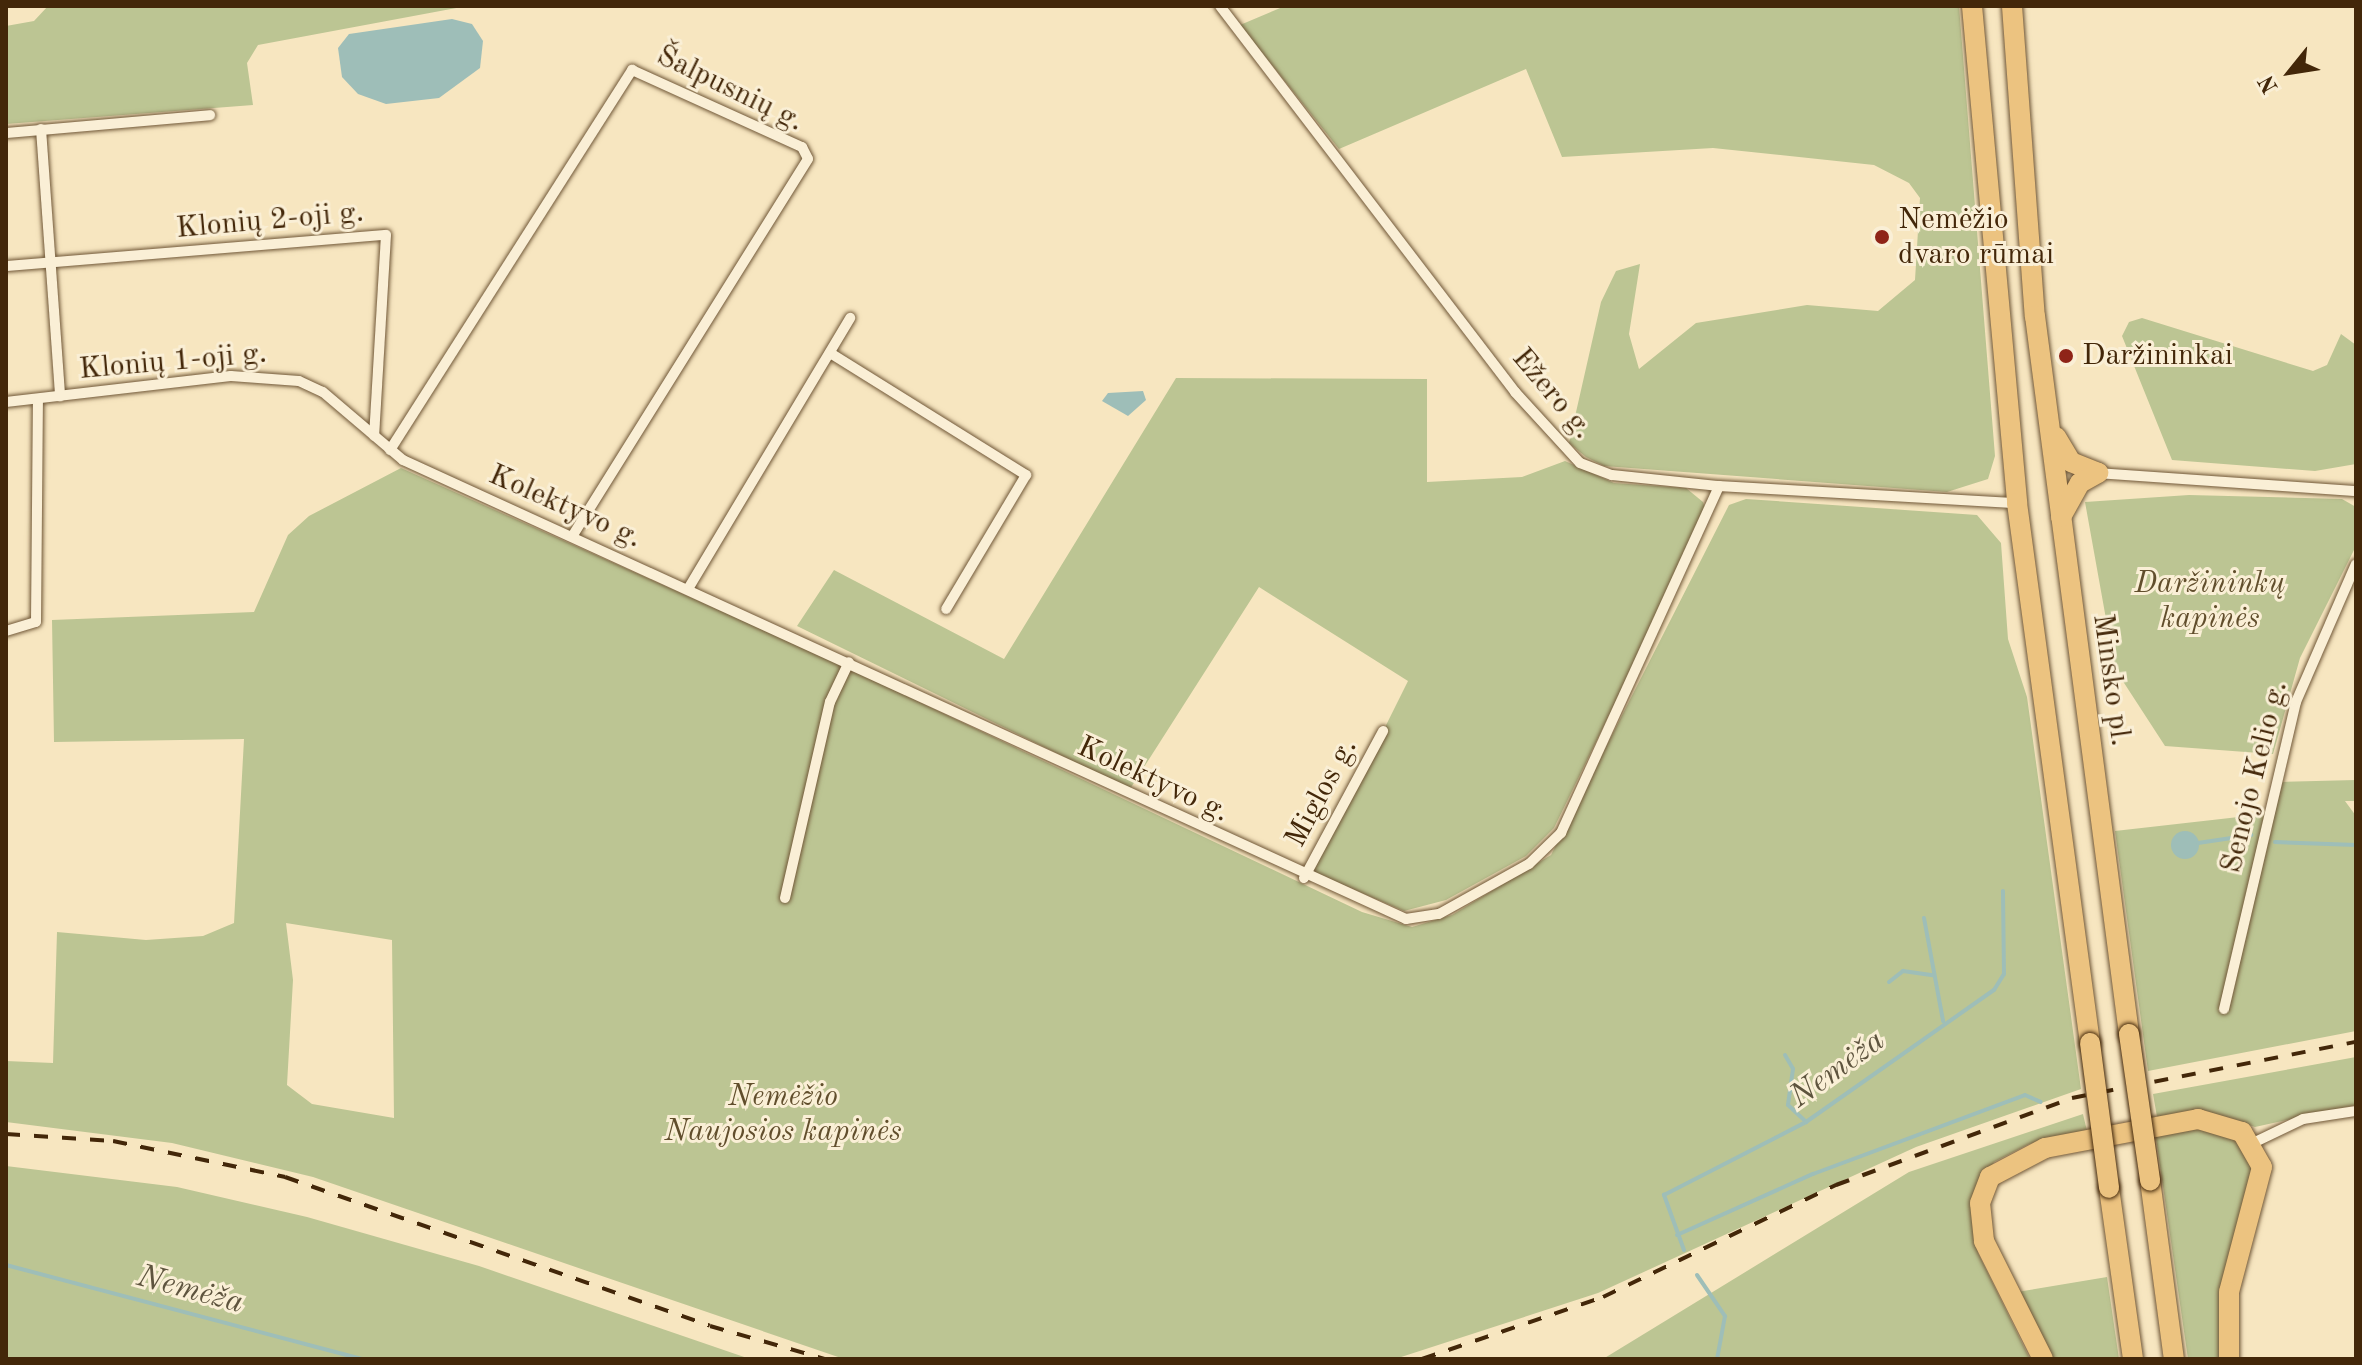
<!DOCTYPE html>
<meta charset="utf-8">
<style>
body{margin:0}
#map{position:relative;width:2362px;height:1365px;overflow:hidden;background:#f7e6c0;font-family:"Old Standard TT",serif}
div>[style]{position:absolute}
.green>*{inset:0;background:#bcc593}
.water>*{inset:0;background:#9ebeb8}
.round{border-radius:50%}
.stream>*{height:4px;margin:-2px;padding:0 2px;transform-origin:2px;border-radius:2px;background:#9ebeb8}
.roads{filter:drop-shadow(0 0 2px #705737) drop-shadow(0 0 2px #705737)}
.street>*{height:10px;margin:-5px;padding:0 5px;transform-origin:5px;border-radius:5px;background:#faefd6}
.highway>*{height:20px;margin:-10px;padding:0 10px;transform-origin:10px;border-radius:10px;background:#ecc380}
.rail>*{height:4px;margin-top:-2px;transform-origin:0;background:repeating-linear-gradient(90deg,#432709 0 14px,transparent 0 28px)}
.bridges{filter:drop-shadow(0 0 2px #432709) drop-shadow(0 0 2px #432709)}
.highway-bridge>*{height:20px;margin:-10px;padding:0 10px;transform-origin:10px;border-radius:10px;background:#ecc380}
.dots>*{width:22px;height:22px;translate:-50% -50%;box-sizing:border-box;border:4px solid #faefd6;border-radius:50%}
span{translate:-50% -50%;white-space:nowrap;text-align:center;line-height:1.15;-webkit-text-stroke:6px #faefd6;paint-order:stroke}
.street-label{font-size:30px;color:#432709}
.poi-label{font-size:30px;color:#432709}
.left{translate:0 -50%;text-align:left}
.park-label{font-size:30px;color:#614e2c;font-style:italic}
.water-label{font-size:32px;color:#5e543e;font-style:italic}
.frame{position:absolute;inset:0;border:8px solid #432709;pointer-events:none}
.north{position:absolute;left:2250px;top:32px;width:80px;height:80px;-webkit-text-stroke:6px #faefd6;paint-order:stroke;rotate:240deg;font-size:22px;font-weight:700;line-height:32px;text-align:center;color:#432709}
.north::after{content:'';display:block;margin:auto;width:28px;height:36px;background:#432709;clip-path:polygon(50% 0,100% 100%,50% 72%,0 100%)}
</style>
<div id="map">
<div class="green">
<div style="clip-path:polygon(48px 6px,467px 6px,258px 45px,247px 63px,253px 105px,6px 124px,6px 26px,34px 21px)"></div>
<div style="clip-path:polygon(1285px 6px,1959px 6px,1995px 456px,1988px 479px,1947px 492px,1604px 466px,1586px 457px,1569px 443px,1601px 302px,1616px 271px,1640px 264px,1629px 334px,1639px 369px,1696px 323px,1807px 305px,1878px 311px,1915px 280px,1920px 198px,1909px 183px,1874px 165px,1713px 148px,1562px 157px,1526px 69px,1339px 149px,1240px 25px)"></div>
<div style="clip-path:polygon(2142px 318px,2313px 371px,2327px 365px,2341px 334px,2356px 345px,2356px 464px,2315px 471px,2172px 460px,2122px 336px,2129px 322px)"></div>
<div style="clip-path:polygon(1176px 378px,1427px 379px,1427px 482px,1522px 477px,1565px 461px,1614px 483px,1686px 488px,1703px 502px,1707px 514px,1554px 828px,1526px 856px,1446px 900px,1404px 911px,1313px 872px,1408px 681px,1259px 587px,1130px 789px,797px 626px,834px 570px,1004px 659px)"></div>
<div style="clip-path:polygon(evenodd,401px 468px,837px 663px,1362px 912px,1412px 927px,1452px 915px,1551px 855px,1729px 505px,1746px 499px,1977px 515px,2001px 543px,2008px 639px,2027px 697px,2081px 1089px,1916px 1147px,1598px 1293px,1395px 1359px,844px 1359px,313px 1177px,172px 1143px,6px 1122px,6px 1061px,53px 1063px,57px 932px,146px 940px,203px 936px,234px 923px,244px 739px,54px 742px,52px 620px,254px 612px,288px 535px,309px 516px,401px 468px,286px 923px,392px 940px,394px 1118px,312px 1104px,287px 1085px,293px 980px,286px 923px)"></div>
<div style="clip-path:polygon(2189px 495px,2342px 499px,2356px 507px,2356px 546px,2300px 658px,2273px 754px,2165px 746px,2115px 669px,2085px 502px)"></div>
<div style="clip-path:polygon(2356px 780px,2356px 801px,2345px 801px,2356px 816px,2356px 1031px,2148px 1071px,2115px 831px,2274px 813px,2281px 782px)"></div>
<div style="clip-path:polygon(2356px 1057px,2356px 1105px,2255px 1127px,2212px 1113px,2157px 1117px,2153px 1094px)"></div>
<div style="clip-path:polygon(2083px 1114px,2087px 1131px,2029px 1144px,1994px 1162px,1972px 1204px,1978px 1253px,2030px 1359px,1603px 1359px,1909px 1172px)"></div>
<div style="clip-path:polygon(2192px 1126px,2239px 1138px,2254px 1167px,2222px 1359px,2188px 1359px,2155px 1131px)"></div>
<div style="clip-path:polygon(6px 1166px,177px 1187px,307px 1217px,479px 1266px,750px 1359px,6px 1359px)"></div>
<div style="clip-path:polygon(2107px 1277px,2119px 1359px,2050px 1359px,2017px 1292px)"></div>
</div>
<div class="water">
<div style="clip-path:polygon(452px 19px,472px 24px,483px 41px,480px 68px,439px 98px,386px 104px,358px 94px,342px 77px,338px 48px,349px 34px)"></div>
<div style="clip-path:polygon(1143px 391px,1146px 400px,1128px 416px,1102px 401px,1108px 393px)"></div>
<div class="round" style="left:2171px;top:831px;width:28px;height:28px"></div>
</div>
<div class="stream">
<div style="left:2275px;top:842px;width:81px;rotate:2.1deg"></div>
<div style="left:2198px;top:843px;width:54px;rotate:-8.6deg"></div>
<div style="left:1924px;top:918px;width:105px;rotate:79.5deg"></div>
<div style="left:1889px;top:982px;width:18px;rotate:-38deg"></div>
<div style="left:1903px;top:971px;width:30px;rotate:8deg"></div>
<div style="left:1785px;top:1055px;width:16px;rotate:60deg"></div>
<div style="left:1793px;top:1069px;width:36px;rotate:98deg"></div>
<div style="left:1788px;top:1105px;width:25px;rotate:43deg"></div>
<div style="left:1677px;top:1235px;width:149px;rotate:-24.2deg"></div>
<div style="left:1813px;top:1174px;width:226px;rotate:-20.4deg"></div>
<div style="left:2025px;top:1095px;width:17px;rotate:24deg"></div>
<div style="left:1684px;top:1250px;width:59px;rotate:-110deg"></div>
<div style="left:1664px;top:1195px;width:160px;rotate:-27.2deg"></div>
<div style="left:1806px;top:1122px;width:230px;rotate:-35.1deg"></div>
<div style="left:1994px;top:990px;width:19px;rotate:-58deg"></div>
<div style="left:2004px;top:974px;width:83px;rotate:-90.7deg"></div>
<div style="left:6px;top:1265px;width:369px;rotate:14.8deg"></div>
<div style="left:1697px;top:1275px;width:50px;rotate:55.7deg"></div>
<div style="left:1725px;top:1316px;width:44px;rotate:100.5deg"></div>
</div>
<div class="roads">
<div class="street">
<div style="left:1220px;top:6px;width:486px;rotate:52.6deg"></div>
<div style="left:1515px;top:392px;width:96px;rotate:47.5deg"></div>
<div style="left:1580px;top:463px;width:34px;rotate:21deg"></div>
<div style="left:1612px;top:475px;width:108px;rotate:5.9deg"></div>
<div style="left:1719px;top:486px;width:298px;rotate:3.3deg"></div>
<div style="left:41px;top:129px;width:268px;rotate:85.9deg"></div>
<div style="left:6px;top:133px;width:205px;rotate:-5deg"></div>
<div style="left:6px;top:266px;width:381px;rotate:-4.7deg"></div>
<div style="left:386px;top:235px;width:201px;rotate:93.4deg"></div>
<div style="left:830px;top:353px;width:231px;rotate:31.9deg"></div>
<div style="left:1026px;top:475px;width:156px;rotate:120.8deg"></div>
<div style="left:6px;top:402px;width:226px;rotate:-6.6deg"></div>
<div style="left:231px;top:376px;width:68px;rotate:4.2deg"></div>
<div style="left:299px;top:381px;width:26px;rotate:25deg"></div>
<div style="left:323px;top:392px;width:105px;rotate:40.4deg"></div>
<div style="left:403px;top:460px;width:1103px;rotate:24.59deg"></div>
<div style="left:1406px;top:919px;width:33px;rotate:-9deg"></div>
<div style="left:1439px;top:914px;width:103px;rotate:-29.1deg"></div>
<div style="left:1529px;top:864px;width:45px;rotate:-44.1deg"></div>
<div style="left:1561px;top:833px;width:381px;rotate:-65.5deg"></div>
<div style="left:390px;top:450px;width:451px;rotate:-57.5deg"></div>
<div style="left:632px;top:70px;width:187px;rotate:24.4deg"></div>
<div style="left:802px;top:147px;width:13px;rotate:63deg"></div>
<div style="left:808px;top:159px;width:445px;rotate:122deg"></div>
<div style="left:2098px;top:473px;width:259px;rotate:4deg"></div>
<div style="left:688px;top:589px;width:316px;rotate:-59.1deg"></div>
<div style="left:6px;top:631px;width:31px;rotate:-17deg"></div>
<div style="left:36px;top:622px;width:222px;rotate:-89.5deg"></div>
<div style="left:1304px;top:878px;width:167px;rotate:-61.7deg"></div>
<div style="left:785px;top:898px;width:201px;rotate:-77.1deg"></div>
<div style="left:830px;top:702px;width:44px;rotate:-64.6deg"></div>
<div style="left:2224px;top:1009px;width:315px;rotate:-76.8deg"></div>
<div style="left:2296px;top:702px;width:150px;rotate:-66.5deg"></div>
<div style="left:2253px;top:1143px;width:55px;rotate:-25.6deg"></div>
<div style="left:2303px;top:1119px;width:54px;rotate:-8.6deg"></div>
</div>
<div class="highway">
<div style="left:1972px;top:6px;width:499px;rotate:84.8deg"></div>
<div style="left:2017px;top:503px;width:545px;rotate:82.3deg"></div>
<div style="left:2012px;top:6px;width:311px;rotate:85.8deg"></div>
<div style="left:2035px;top:316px;width:724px;rotate:82.54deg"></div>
<div style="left:2056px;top:437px;width:29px;rotate:59deg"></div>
<div style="left:2071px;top:462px;width:29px;rotate:22deg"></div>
<div style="left:2061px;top:517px;width:39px;rotate:-61deg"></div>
<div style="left:2080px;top:483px;width:21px;rotate:-29deg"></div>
<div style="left:2150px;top:1180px;width:181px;rotate:82.4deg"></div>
<div style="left:2109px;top:1188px;width:173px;rotate:82deg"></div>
<div style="left:2043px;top:1359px;width:132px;rotate:-116.6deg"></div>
<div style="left:1984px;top:1241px;width:38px;rotate:-96deg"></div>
<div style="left:1980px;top:1203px;width:28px;rotate:-69deg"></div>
<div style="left:1990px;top:1177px;width:62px;rotate:-27.8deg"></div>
<div style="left:2045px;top:1148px;width:156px;rotate:-10.7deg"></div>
<div style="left:2198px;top:1119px;width:46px;rotate:16.5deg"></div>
<div style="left:2242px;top:1132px;width:40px;rotate:60.3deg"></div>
<div style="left:2262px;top:1167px;width:129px;rotate:104.8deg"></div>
<div style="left:2229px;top:1292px;width:67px;rotate:90deg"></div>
</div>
</div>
<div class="rail">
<div style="left:6px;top:1134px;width:107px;rotate:3.7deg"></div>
<div style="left:113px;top:1141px;width:176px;rotate:11.8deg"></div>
<div style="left:285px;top:1177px;width:450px;rotate:19.3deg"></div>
<div style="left:710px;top:1326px;width:120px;rotate:16deg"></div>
<div style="left:1422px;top:1359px;width:191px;rotate:-18.9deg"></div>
<div style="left:1603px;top:1297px;width:259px;rotate:-25.7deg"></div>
<div style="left:1836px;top:1185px;width:252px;rotate:-20.2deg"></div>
<div style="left:2072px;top:1098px;width:289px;rotate:-11.2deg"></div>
</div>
<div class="bridges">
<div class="highway-bridge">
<div style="left:2129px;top:1034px;width:148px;rotate:81.8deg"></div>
<div style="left:2090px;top:1043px;width:146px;rotate:82.5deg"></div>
</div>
</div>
<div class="dots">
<div style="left:1882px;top:237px;background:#8f2418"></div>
<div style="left:2066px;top:356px;background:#8f2418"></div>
</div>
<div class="street-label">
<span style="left:730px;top:89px;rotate:26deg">Šalpusnių g.</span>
<span style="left:270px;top:221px;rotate:-5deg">Klonių 2-oji g.</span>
<span style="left:173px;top:362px;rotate:-5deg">Klonių 1-oji g.</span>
<span style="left:1552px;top:394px;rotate:50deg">Ežero g.</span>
<span style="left:565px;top:507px;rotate:24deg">Kolektyvo g.</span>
<span style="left:2111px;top:680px;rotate:82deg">Minsko pl.</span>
<span style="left:2255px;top:777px;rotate:-76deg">Senojo Kelio g.</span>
<span style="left:1153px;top:780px;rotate:25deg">Kolektyvo g.</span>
<span style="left:1322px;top:793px;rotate:-62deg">Miglos g.</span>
</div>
<div class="poi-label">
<span class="left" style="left:1898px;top:237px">Nemėžio<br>dvaro rūmai</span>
<span class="left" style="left:2082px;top:356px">Daržininkai</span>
</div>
<div class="park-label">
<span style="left:2210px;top:601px">Daržininkų<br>kapinės</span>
<span style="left:783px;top:1114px">Nemėžio<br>Naujosios kapinės</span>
</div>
<div class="water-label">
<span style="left:1838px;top:1070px;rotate:-36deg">Nemėža</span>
<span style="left:190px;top:1291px;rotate:15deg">Nemėža</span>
</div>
<div class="frame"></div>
<div class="north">N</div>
</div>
